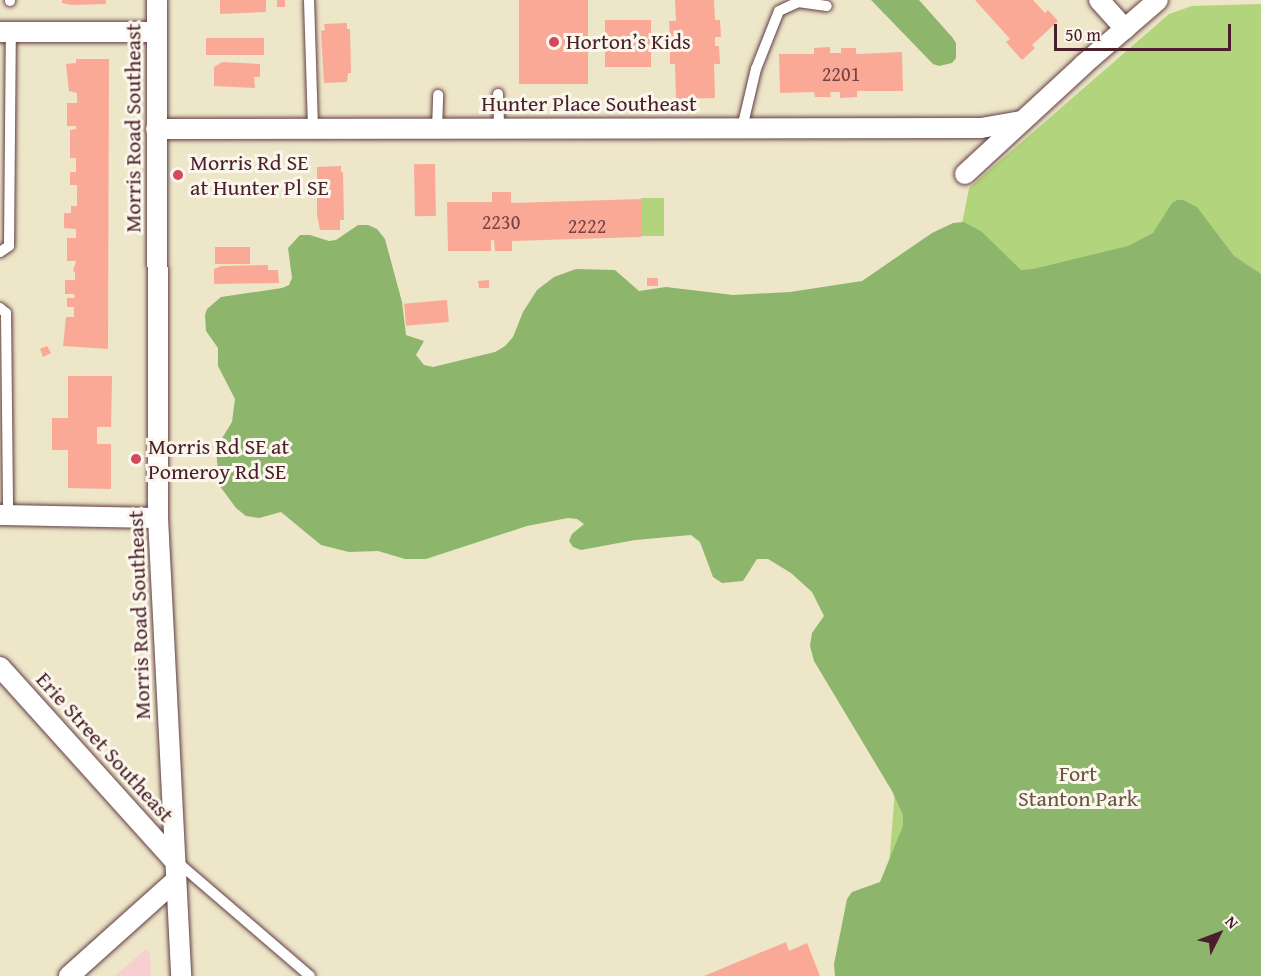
<!DOCTYPE html>
<meta charset="utf-8">
<style>
body{margin:0}
#map{position:relative;width:1261px;height:976px;overflow:hidden;background:#eee6c9;font-family:"Gentium Book Plus",serif}
div>[style]{position:absolute}
.built>*{inset:0;background:#f7cfd0}
.green>*{inset:0;background:#b2d47c;transform-origin:0 0}
.forest>*{inset:0;background:#8db66c}
.building>*{inset:0;background:#faa996;transform-origin:0 0}
.roads{filter:drop-shadow(0 0 2px #633d43) drop-shadow(0 0 2px #633d43)}
.lane>*{height:10px;margin:-5px;padding:0 5px;transform-origin:5px;border-radius:5px;background:#fff}
.street>*{height:20px;margin:-10px;padding:0 10px;transform-origin:10px;border-radius:10px;background:#fff}
.dots>*{width:16px;height:16px;translate:-50% -50%;box-sizing:border-box;border:3px solid #fbf7ec;border-radius:50%}
span{translate:-50% -50%;white-space:nowrap;text-align:center;line-height:1.15;-webkit-text-stroke:6px #fbf7ec;paint-order:stroke}
.number-label{font-size:20px;color:#764246}
.number-label span{-webkit-text-stroke-width:0}
.poi-label{font-size:22px;color:#4a1f2b}
.left{translate:0 -50%;text-align:left}
.street-label{font-size:22px;color:#4a1f2b}
.park-label{font-size:22px;color:#695543}
.north{position:absolute;left:1189px;top:904px;width:60px;height:60px;-webkit-text-stroke:4px #fbf7ec;paint-order:stroke;rotate:48deg;font-size:16px;font-weight:700;line-height:24px;text-align:center;color:#4a1f2b}
.north::after{content:'';display:block;margin:auto;width:21px;height:27px;background:#4a1f2b;clip-path:polygon(50% 0,100% 100%,50% 72%,0 100%)}
.scale{position:absolute;left:1054px;top:24px;width:177px;height:27px;box-sizing:border-box;border:3px solid #4a1f2b;border-top:0;padding-left:8px;font-size:18px;line-height:21px;white-space:nowrap;color:#4a1f2b;-webkit-text-stroke:4px #fbf7ec;paint-order:stroke}
</style>
<div id="map">
<div class="built">
<div style="clip-path:polygon(146px 949px,150px 954px,151px 976px,115px 976px)"></div>
</div>
<div class="green">
<div style="clip-path:polygon(1261px 4px,1261px 976px,880px 976px,926px 406px,969px 188px,1169px 14px,1192px 6px)"></div>
<div style="left:664px;top:198px;width:38px;height:23px;rotate:90deg"></div>
</div>
<div class="forest">
<div style="clip-path:polygon(871px 0,919px 0,952px 37px,956px 43px,956px 58px,952px 63px,939px 66px,933px 64px)"></div>
<div style="clip-path:polygon(1177px 200px,1183px 200px,1197px 207px,1234px 256px,1261px 274px,1261px 976px,835px 976px,834px 964px,847px 899px,852px 892px,880px 882px,903px 826px,903px 815px,892px 791px,814px 661px,810px 646px,812px 633px,824px 616px,812px 592px,791px 573px,768px 559px,757px 559px,743px 581px,722px 583px,713px 577px,700px 542px,691px 535px,635px 540px,581px 550px,573px 547px,569px 541px,572px 534px,584px 524px,577px 519px,568px 518px,527px 526px,426px 559px,405px 559px,378px 551px,349px 552px,321px 545px,281px 512px,259px 518px,246px 516px,236px 508px,219px 485px,216px 448px,232px 422px,235px 399px,218px 366px,218px 348px,206px 331px,205px 315px,207px 309px,221px 297px,282px 288px,289px 285px,292px 278px,288px 248px,300px 235px,310px 235px,329px 241px,336px 240px,358px 225px,368px 225px,377px 229px,385px 239px,402px 302px,406px 335px,424px 341px,416px 355px,424px 365px,433px 367px,495px 352px,505px 346px,513px 337px,523px 312px,537px 290px,554px 277px,576px 269px,615px 270px,639px 291px,666px 287px,733px 295px,790px 292px,862px 281px,932px 233px,953px 223px,964px 222px,982px 232px,1021px 270px,1033px 269px,1128px 246px,1153px 233px,1172px 203px)"></div>
</div>
<div class="building">
<div style="clip-path:polygon(62px 0,106px 0,106px 4px,71px 5px,62px 3px)"></div>
<div style="clip-path:polygon(220px 0,266px 0,266px 12px,220px 14px)"></div>
<div style="left:277px;top:0;width:8px;height:7px"></div>
<div style="left:519px;top:0;width:69px;height:84px"></div>
<div style="clip-path:polygon(675px 0,714px 0,715px 20px,720px 20px,721px 37px,715px 37px,715px 46px,719px 46px,720px 64px,714px 64px,715px 98px,676px 99px,675px 64px,670px 64px,670px 48px,674px 47px,674px 38px,670px 38px,669px 21px,676px 21px)"></div>
<div style="clip-path:polygon(975px 0,1033px 0,1045px 13px,1048px 10px,1058px 21px,1032px 45px,1035px 48px,1022px 60px,1006px 42px,1010px 39px)"></div>
<div style="left:605px;top:20px;width:46px;height:47px"></div>
<div style="clip-path:polygon(347px 23px,347px 29px,350px 29px,351px 73px,348px 73px,347px 82px,324px 83px,321px 31px,325px 30px,324px 24px)"></div>
<div style="left:264px;top:38px;width:17px;height:58px;rotate:90deg"></div>
<div style="clip-path:polygon(830px 47px,830px 53px,841px 53px,841px 48px,856px 48px,856px 54px,902px 52px,903px 91px,857px 91px,857px 97px,840px 98px,840px 92px,830px 92px,831px 97px,815px 97px,814px 92px,780px 93px,779px 54px,814px 54px,814px 48px)"></div>
<div style="clip-path:polygon(76px 59px,109px 59px,108px 349px,63px 346px,66px 317px,74px 317px,74px 307px,67px 307px,67px 298px,75px 298px,74px 294px,65px 294px,65px 280px,75px 280px,75px 272px,73px 271px,76px 261px,67px 261px,67px 238px,76px 238px,76px 229px,64px 228px,64px 213px,71px 213px,71px 206px,77px 206px,77px 185px,70px 185px,70px 172px,76px 172px,76px 158px,70px 158px,70px 130px,76px 129px,76px 126px,67px 126px,67px 103px,77px 103px,77px 93px,69px 91px,66px 64px,76px 63px)"></div>
<div style="clip-path:polygon(222px 62px,260px 64px,260px 77px,254px 77px,255px 88px,214px 86px,214px 67px)"></div>
<div style="left:435px;top:164px;width:52px;height:21px;rotate:89deg"></div>
<div style="clip-path:polygon(341px 166px,341px 172px,343px 172px,344px 220px,340px 220px,340px 230px,320px 230px,317px 215px,317px 167px)"></div>
<div style="clip-path:polygon(492px 192px,511px 192px,511px 203px,641px 199px,641px 237px,512px 241px,512px 251px,495px 251px,494px 240px,491px 240px,491px 251px,448px 251px,447px 202px,492px 202px)"></div>
<div style="left:215px;top:247px;width:35px;height:17px"></div>
<div style="clip-path:polygon(268px 265px,268px 270px,278px 270px,279px 283px,214px 284px,214px 269px,221px 266px)"></div>
<div style="left:647px;top:278px;width:11px;height:8px"></div>
<div style="clip-path:polygon(489px 280px,489px 288px,479px 288px,478px 281px)"></div>
<div style="left:447px;top:300px;width:22px;height:43px;rotate:85deg"></div>
<div style="clip-path:polygon(47px 346px,51px 353px,43px 357px,40px 349px)"></div>
<div style="clip-path:polygon(68px 376px,112px 376px,111px 427px,97px 427px,97px 444px,111px 444px,111px 489px,68px 488px,68px 450px,52px 450px,52px 418px,68px 418px)"></div>
<div style="clip-path:polygon(786px 942px,789px 951px,807px 943px,820px 976px,704px 976px)"></div>
</div>
<div class="roads">
<div class="lane">
<div style="left:309px;top:0;width:129px;rotate:88.2deg"></div>
<div style="left:10px;top:1px;width:1px;rotate:-90deg"></div>
<div style="left:498px;top:94px;width:35px;rotate:88deg"></div>
<div style="left:742px;top:128px;width:61px;rotate:-76.7deg"></div>
<div style="left:756px;top:69px;width:62px;rotate:-68.4deg"></div>
<div style="left:779px;top:11px;width:21px;rotate:-25deg"></div>
<div style="left:798px;top:2px;width:29px;rotate:8deg"></div>
<div style="left:437px;top:129px;width:34px;rotate:-88deg"></div>
<div style="left:0;top:252px;width:11px;rotate:-34deg"></div>
<div style="left:9px;top:246px;width:214px;rotate:-89.5deg"></div>
<div style="left:0;top:308px;width:8px;rotate:40deg"></div>
<div style="left:6px;top:313px;width:202px;rotate:89.4deg"></div>
<div style="left:175px;top:860px;width:178px;rotate:40.7deg"></div>
</div>
<div class="street">
<div style="left:157px;top:0;width:518px;rotate:89.89deg"></div>
<div style="left:158px;top:518px;width:459px;rotate:87.1deg"></div>
<div style="left:1099px;top:0;width:39px;rotate:48deg"></div>
<div style="left:0;top:32px;width:157px"></div>
<div style="left:156px;top:129px;width:825px;rotate:-0.07deg"></div>
<div style="left:981px;top:128px;width:42px;rotate:-9.7deg"></div>
<div style="left:965px;top:174px;width:161px;rotate:-42.7deg"></div>
<div style="left:1083px;top:65px;width:99px;rotate:-40.9deg"></div>
<div style="left:0;top:515px;width:158px;rotate:1.1deg"></div>
<div style="left:0;top:667px;width:260px;rotate:48deg"></div>
<div style="left:69px;top:976px;width:144px;rotate:-41.9deg"></div>
</div>
</div>
<div class="dots">
<div style="left:554px;top:42px;background:#d1495b"></div>
<div style="left:178px;top:175px;background:#d1495b"></div>
<div style="left:136px;top:459px;background:#d1495b"></div>
</div>
<div class="number-label">
<span style="left:841px;top:73px">2201</span>
<span style="left:501px;top:221px">2230</span>
<span style="left:587px;top:225px">2222</span>
</div>
<div class="poi-label">
<span class="left" style="left:566px;top:42px">Horton’s Kids</span>
<span class="left" style="left:190px;top:175px">Morris Rd SE<br>at Hunter Pl SE</span>
<span class="left" style="left:148px;top:459px">Morris Rd SE at<br>Pomeroy Rd SE</span>
</div>
<div class="street-label">
<span style="left:589px;top:104px">Hunter Place Southeast</span>
<span style="left:133px;top:128px;rotate:-90deg">Morris Road Southeast</span>
<span style="left:139px;top:615px;rotate:-92deg">Morris Road Southeast</span>
<span style="left:105px;top:747px;rotate:48deg">Erie Street Southeast</span>
</div>
<div class="park-label">
<span style="left:1078px;top:786px">Fort<br>Stanton Park</span>
</div>
<div class="north">N</div>
<div class="scale">50 m</div>
</div>
